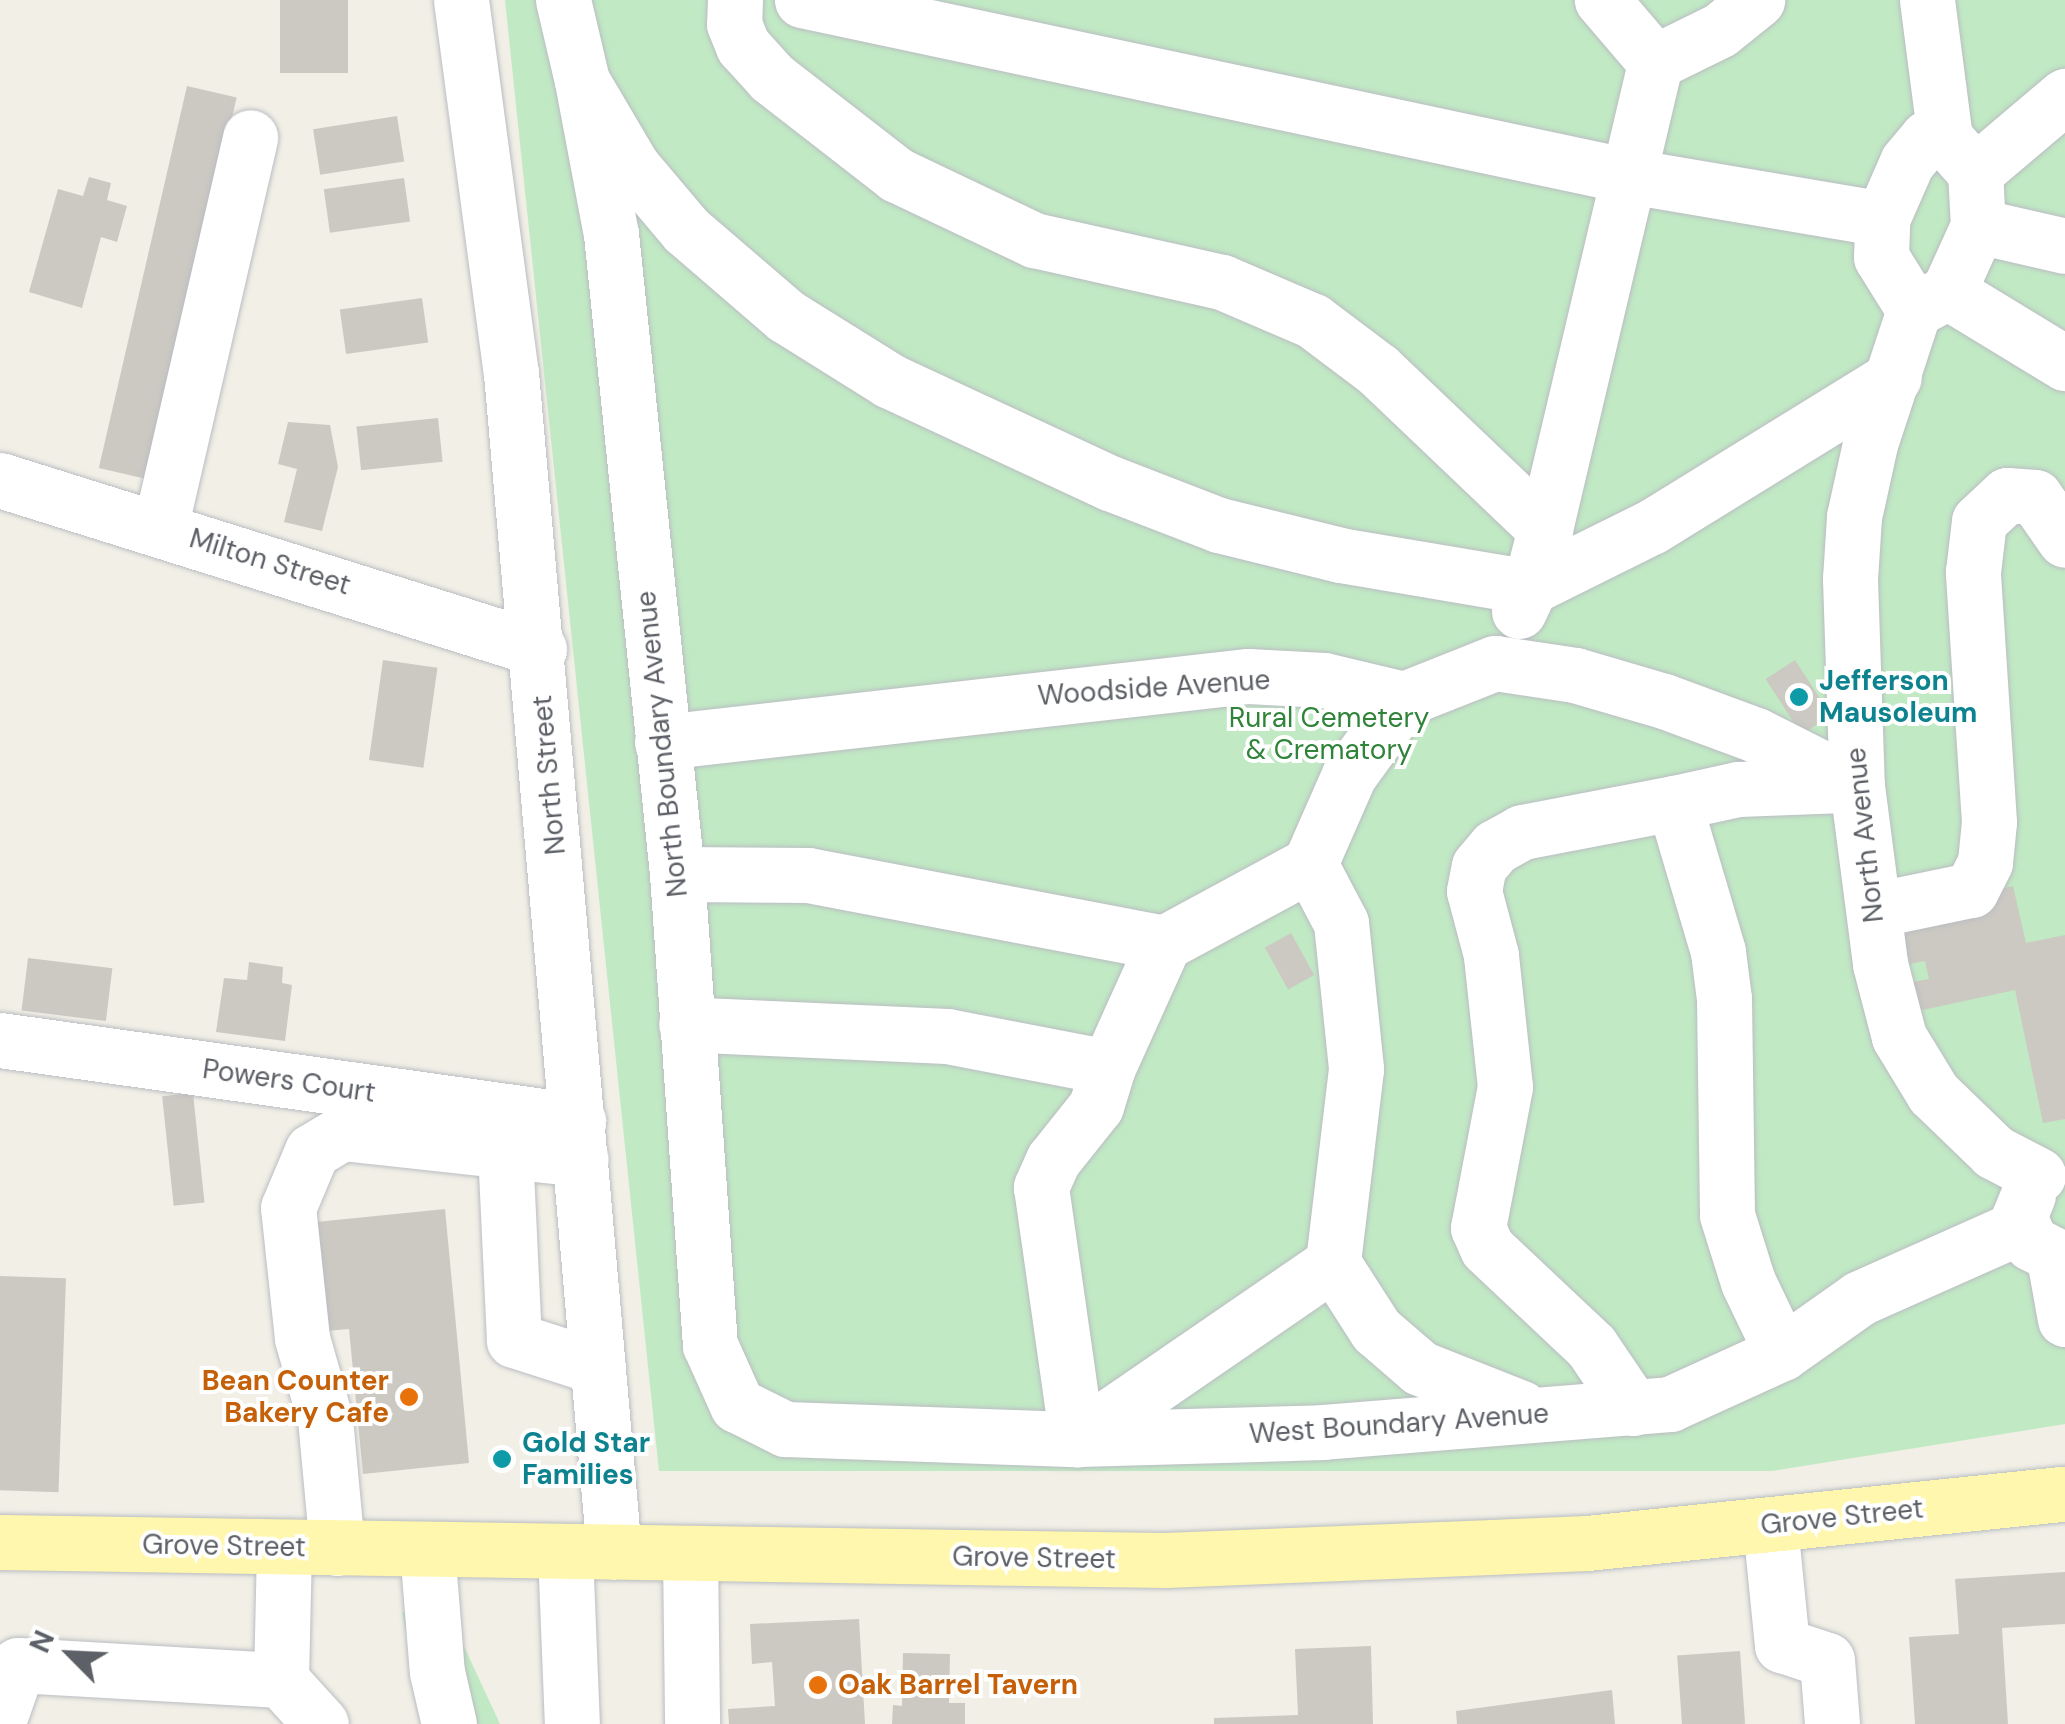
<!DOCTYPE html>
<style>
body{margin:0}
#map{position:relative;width:2065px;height:1724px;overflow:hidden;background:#f1efe6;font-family:"DM Sans",sans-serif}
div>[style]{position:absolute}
.green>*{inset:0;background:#c1e9c4}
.building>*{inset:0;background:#ccc9c3;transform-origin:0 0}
.roads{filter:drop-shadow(0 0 2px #babdc2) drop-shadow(0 0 2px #babdc2)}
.minor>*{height:55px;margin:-27.5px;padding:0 27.5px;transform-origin:27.5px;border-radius:27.5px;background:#fff}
.major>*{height:55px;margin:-27.5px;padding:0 27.5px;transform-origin:27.5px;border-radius:27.5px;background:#fff7ad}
.dots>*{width:28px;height:28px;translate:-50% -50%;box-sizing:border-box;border:5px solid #fff;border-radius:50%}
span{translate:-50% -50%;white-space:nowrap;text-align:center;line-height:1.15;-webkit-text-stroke:8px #fff;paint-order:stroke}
.street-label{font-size:28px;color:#5d6167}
.culture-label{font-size:28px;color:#0d838f;font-weight:700}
.left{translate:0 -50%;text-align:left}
.park-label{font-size:28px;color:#308439}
.food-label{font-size:28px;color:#c56008;font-weight:700}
.right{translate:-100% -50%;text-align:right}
.north{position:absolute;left:20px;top:1604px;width:100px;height:100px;-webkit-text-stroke:8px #fff;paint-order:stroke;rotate:294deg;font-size:28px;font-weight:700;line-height:40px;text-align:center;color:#5d6167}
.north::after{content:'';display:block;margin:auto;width:35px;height:45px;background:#5d6167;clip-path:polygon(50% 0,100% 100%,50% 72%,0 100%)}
</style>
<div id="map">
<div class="green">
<div style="clip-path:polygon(505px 0,2065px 0,2065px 1424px,1772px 1471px,659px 1471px)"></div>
<div style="clip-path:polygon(402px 1612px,448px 1612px,500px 1724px,423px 1724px)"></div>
</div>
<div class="building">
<div style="left:280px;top:0;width:68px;height:73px"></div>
<div style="left:187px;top:86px;width:51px;height:392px;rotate:13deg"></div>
<div style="left:397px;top:116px;width:46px;height:85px;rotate:81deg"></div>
<div style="clip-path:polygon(89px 177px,111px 183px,107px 200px,127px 206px,117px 242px,101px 237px,82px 308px,29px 292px,58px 189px,83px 196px)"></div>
<div style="left:404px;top:178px;width:44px;height:81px;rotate:82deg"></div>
<div style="left:422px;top:298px;width:45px;height:83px;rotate:82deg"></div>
<div style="left:438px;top:418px;width:44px;height:82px;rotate:84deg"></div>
<div style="clip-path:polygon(288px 422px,330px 425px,338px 467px,322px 531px,284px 522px,297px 469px,278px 464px)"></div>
<div style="left:383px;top:660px;width:55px;height:101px;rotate:8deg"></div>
<div style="left:1795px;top:660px;width:66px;height:35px;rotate:57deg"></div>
<div style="clip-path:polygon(2013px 886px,2026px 943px,2065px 935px,2065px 1119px,2043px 1123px,2015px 990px,1918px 1011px,1912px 982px,1929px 979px,1925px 961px,1910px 964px,1899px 911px)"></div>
<div style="left:1291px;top:933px;width:48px;height:30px;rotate:61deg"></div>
<div style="left:28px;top:958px;width:85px;height:53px;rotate:7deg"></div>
<div style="clip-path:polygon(249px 962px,283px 967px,282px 983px,292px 985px,285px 1041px,216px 1032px,224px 978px,247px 980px)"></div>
<div style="left:193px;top:1093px;width:110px;height:31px;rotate:84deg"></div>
<div style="clip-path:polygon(445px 1209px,469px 1463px,363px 1474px,349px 1329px,326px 1331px,316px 1222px)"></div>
<div style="left:0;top:1276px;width:66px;height:214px;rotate:2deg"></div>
<div style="clip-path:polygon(2065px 1572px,2065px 1624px,2002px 1628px,2008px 1724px,1915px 1724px,1909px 1637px,1959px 1634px,1955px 1579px)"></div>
<div style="clip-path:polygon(859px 1619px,865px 1724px,729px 1724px,728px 1709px,775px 1706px,772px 1662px,752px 1664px,750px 1624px)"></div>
<div style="clip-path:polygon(1371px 1646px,1373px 1724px,1214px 1724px,1214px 1718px,1298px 1715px,1295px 1649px)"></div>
<div style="left:1740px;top:1651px;width:73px;height:63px;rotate:86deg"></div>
<div style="clip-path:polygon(903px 1653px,950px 1654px,949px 1703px,965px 1703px,965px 1724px,892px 1724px,893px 1705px,902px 1706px)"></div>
<div style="clip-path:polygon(1612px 1690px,1615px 1724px,1457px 1724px,1456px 1711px)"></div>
</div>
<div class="roads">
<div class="minor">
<div style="left:461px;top:0;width:376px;rotate:82.4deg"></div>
<div style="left:511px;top:373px;width:1183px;rotate:85.01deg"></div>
<div style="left:563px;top:0;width:83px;rotate:76.8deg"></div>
<div style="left:582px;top:81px;width:99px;rotate:59.5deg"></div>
<div style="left:632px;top:166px;width:84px;rotate:49.8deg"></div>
<div style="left:686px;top:230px;width:132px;rotate:40.7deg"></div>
<div style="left:786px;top:316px;width:123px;rotate:32deg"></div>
<div style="left:890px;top:381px;width:242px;rotate:24.9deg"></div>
<div style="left:1110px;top:483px;width:117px;rotate:21.1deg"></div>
<div style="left:1219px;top:525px;width:125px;rotate:13.9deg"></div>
<div style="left:1340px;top:555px;width:193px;rotate:9.6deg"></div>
<div style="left:1530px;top:587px;width:60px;rotate:-75.5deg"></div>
<div style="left:735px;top:0;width:24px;rotate:92deg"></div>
<div style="left:734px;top:24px;width:24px;rotate:68deg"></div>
<div style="left:743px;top:46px;width:43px;rotate:47.8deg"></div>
<div style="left:772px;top:78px;width:158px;rotate:37.8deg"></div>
<div style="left:897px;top:175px;width:152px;rotate:25.4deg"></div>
<div style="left:1034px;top:240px;width:193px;rotate:12.6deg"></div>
<div style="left:1222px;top:282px;width:99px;rotate:23.2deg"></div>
<div style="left:1313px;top:321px;width:81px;rotate:37deg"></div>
<div style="left:1378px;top:370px;width:231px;rotate:43.6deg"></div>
<div style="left:1545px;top:529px;width:480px;rotate:-76.7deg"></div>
<div style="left:1655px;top:62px;width:82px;rotate:-130.5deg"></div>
<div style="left:802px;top:0;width:846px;rotate:12.01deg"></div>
<div style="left:1629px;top:176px;width:257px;rotate:9.6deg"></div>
<div style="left:1927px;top:0;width:139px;rotate:82.6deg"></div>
<div style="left:1655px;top:62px;width:72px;rotate:-26.2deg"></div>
<div style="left:1720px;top:30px;width:48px;rotate:-39deg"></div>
<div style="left:582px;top:81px;width:156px;rotate:79.3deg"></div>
<div style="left:611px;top:234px;width:643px;rotate:84.11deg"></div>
<div style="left:677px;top:874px;width:472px;rotate:86deg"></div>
<div style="left:710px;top:1345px;width:66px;rotate:65.8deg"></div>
<div style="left:737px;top:1405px;width:54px;rotate:26.6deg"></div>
<div style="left:785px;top:1429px;width:292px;rotate:2deg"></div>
<div style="left:1077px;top:1439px;width:246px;rotate:-1.6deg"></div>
<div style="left:1323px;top:1432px;width:348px;rotate:-4.6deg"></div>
<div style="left:1670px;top:1404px;width:123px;rotate:-24.5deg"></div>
<div style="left:1782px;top:1353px;width:95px;rotate:-35.2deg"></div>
<div style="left:1860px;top:1298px;width:177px;rotate:-24deg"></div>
<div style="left:1927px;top:138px;width:18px"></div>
<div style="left:1945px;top:138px;width:45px;rotate:48.6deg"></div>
<div style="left:1975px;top:172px;width:54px;rotate:86.8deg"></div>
<div style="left:1978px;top:226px;width:72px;rotate:114.4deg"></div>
<div style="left:1948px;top:292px;width:38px;rotate:152deg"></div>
<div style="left:1914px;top:310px;width:62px;rotate:-121.9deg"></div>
<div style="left:1881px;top:257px;width:38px;rotate:-88deg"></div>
<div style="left:1882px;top:219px;width:62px;rotate:-66.3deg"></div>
<div style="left:1907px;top:162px;width:31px;rotate:-50deg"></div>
<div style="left:1975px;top:172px;width:118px;rotate:-40.2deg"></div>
<div style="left:1978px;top:226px;width:89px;rotate:12.9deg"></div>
<div style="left:1948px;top:292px;width:137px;rotate:31.3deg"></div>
<div style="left:1914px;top:310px;width:141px;rotate:108.2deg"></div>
<div style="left:1870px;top:444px;width:75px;rotate:102.4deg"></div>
<div style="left:1854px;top:517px;width:62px;rotate:93.7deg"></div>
<div style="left:1850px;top:579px;width:207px;rotate:88.1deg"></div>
<div style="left:1857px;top:786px;width:179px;rotate:82.6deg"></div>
<div style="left:1880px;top:964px;width:75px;rotate:75.4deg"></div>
<div style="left:1899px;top:1037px;width:66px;rotate:58.7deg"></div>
<div style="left:1933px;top:1093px;width:85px;rotate:44deg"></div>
<div style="left:1994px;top:1152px;width:50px;rotate:27.6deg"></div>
<div style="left:0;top:480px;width:565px;rotate:17.41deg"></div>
<div style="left:160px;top:528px;width:401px;rotate:-77deg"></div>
<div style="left:1519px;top:611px;width:26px;rotate:-65deg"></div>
<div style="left:1530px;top:587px;width:137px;rotate:-26.4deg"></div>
<div style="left:1653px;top:526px;width:283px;rotate:-31.7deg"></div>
<div style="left:1404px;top:699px;width:94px;rotate:125.9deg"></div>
<div style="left:1349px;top:775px;width:97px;rotate:113.7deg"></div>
<div style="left:1310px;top:864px;width:67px;rotate:62.3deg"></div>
<div style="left:1341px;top:923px;width:147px;rotate:84.1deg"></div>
<div style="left:1356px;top:1069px;width:195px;rotate:96.8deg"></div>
<div style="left:1333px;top:1263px;width:80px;rotate:57.3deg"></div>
<div style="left:1376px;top:1330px;width:58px;rotate:40.8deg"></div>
<div style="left:1420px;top:1368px;width:109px;rotate:21.6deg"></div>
<div style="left:662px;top:742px;width:590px;rotate:-6.43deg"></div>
<div style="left:1248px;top:676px;width:76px;rotate:3deg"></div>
<div style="left:1324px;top:680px;width:82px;rotate:13.4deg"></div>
<div style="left:1404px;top:699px;width:98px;rotate:-21.6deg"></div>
<div style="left:1495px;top:663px;width:81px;rotate:8.5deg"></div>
<div style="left:1575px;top:675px;width:93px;rotate:16.3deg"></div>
<div style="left:1664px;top:701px;width:98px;rotate:20.3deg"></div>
<div style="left:1756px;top:735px;width:113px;rotate:26.8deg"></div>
<div style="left:1674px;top:803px;width:66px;rotate:-12.3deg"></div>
<div style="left:1738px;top:789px;width:106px;rotate:-2.2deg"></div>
<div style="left:677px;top:874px;width:131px;rotate:0.4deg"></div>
<div style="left:808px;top:875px;width:362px;rotate:10.8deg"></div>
<div style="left:1164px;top:943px;width:136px;rotate:114.3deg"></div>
<div style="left:1108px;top:1067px;width:164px;rotate:-169.1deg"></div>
<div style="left:947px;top:1036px;width:261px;rotate:-177.4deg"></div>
<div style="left:1874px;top:910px;width:99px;rotate:-11.7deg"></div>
<div style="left:1971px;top:890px;width:31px;rotate:-63deg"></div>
<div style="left:1985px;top:862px;width:40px;rotate:-84.3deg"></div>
<div style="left:1989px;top:822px;width:251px;rotate:-93.7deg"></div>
<div style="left:1973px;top:572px;width:51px;rotate:-83.3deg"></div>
<div style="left:1979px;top:521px;width:38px;rotate:-43deg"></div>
<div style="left:2007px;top:495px;width:28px;rotate:4deg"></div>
<div style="left:2035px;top:497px;width:52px;rotate:55.1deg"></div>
<div style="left:1164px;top:943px;width:166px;rotate:-28.4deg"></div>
<div style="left:0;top:1040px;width:584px;rotate:7.98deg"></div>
<div style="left:1108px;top:1067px;width:41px;rotate:107.1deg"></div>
<div style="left:1096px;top:1106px;width:69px;rotate:128.5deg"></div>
<div style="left:1053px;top:1160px;width:30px;rotate:114deg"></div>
<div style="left:1041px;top:1187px;width:255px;rotate:81.9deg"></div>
<div style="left:1077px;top:1439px;width:311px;rotate:-34.5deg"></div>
<div style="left:505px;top:1150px;width:190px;rotate:87.3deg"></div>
<div style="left:514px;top:1340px;width:88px;rotate:17.8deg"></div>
<div style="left:2028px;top:1195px;width:24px;rotate:112deg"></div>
<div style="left:2019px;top:1217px;width:29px;rotate:65deg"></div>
<div style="left:2031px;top:1243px;width:38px;rotate:27deg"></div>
<div style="left:2054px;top:1258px;width:62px;rotate:79.8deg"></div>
<div style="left:1633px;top:1408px;width:75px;rotate:-124.1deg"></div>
<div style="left:1591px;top:1346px;width:143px;rotate:-136.7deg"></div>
<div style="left:1487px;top:1248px;width:22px;rotate:-114deg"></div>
<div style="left:1478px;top:1228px;width:144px;rotate:-79.2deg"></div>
<div style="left:1505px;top:1087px;width:133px;rotate:-96.1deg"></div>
<div style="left:1491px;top:955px;width:66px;rotate:-104.9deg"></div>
<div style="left:1474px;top:891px;width:25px;rotate:-79deg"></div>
<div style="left:1479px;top:866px;width:25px;rotate:-50deg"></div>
<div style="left:1495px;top:847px;width:31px;rotate:-29deg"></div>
<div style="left:1522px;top:832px;width:155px;rotate:-10.8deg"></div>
<div style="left:1674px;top:803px;width:155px;rotate:73.5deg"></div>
<div style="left:1718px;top:952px;width:47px;rotate:82.7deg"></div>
<div style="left:1724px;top:999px;width:216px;rotate:89.2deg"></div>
<div style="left:1727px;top:1215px;width:70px;rotate:72.6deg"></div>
<div style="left:1748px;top:1282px;width:79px;rotate:64.4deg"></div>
<div style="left:1770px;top:1525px;width:121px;rotate:84.3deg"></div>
<div style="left:1782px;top:1645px;width:47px;rotate:18.4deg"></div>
<div style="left:1827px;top:1660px;width:64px;rotate:85.5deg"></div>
<div style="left:337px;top:1548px;width:130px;rotate:-95.3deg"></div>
<div style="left:325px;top:1419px;width:84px;rotate:-105.9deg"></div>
<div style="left:302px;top:1338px;width:131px;rotate:-96.1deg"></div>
<div style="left:288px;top:1208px;width:62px;rotate:-67.2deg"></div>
<div style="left:312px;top:1151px;width:35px;rotate:-31deg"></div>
<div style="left:342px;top:1133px;width:240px;rotate:6.2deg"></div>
<div style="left:427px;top:1549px;width:123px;rotate:85.4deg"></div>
<div style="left:437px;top:1672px;width:53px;rotate:77deg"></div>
<div style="left:565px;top:1552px;width:172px;rotate:87.7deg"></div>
<div style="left:690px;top:1553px;width:171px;rotate:89.3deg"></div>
<div style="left:281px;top:1680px;width:59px;rotate:47.7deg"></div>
<div style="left:0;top:1716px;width:54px;rotate:-70.6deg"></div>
<div style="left:18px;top:1665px;width:263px;rotate:3.3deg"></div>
<div style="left:281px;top:1680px;width:133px;rotate:-88.7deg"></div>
</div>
<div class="major">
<div style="left:0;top:1542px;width:1165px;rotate:0.89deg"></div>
<div style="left:1165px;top:1560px;width:422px;rotate:-2.3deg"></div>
<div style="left:1587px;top:1543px;width:481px;rotate:-5.9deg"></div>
</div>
</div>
<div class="dots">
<div style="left:1799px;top:697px;background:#0f9aa8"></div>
<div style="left:409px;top:1397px;background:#e8710a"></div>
<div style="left:502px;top:1459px;background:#0f9aa8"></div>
<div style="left:818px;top:1685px;background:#e8710a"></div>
</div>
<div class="street-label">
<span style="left:270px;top:562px;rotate:17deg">Milton Street</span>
<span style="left:1154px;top:688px;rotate:-4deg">Woodside Avenue</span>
<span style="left:662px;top:744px;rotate:-96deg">North Boundary Avenue</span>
<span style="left:549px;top:775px;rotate:-95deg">North Street</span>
<span style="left:1865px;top:835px;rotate:-96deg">North Avenue</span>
<span style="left:289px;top:1081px;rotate:8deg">Powers Court</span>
<span style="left:1399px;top:1424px;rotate:-4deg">West Boundary Avenue</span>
<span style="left:1842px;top:1517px;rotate:-6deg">Grove Street</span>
<span style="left:224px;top:1546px;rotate:1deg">Grove Street</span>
<span style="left:1034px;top:1558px;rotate:1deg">Grove Street</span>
</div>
<div class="culture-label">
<span class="left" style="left:1819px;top:697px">Jefferson<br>Mausoleum</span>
<span class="left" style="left:522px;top:1459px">Gold Star<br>Families</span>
</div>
<div class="park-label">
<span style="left:1329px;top:734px">Rural Cemetery<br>&amp; Crematory</span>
</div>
<div class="food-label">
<span class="right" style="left:389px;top:1397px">Bean Counter<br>Bakery Cafe</span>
<span class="left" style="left:838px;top:1685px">Oak Barrel Tavern</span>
</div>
<div class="north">N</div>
</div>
